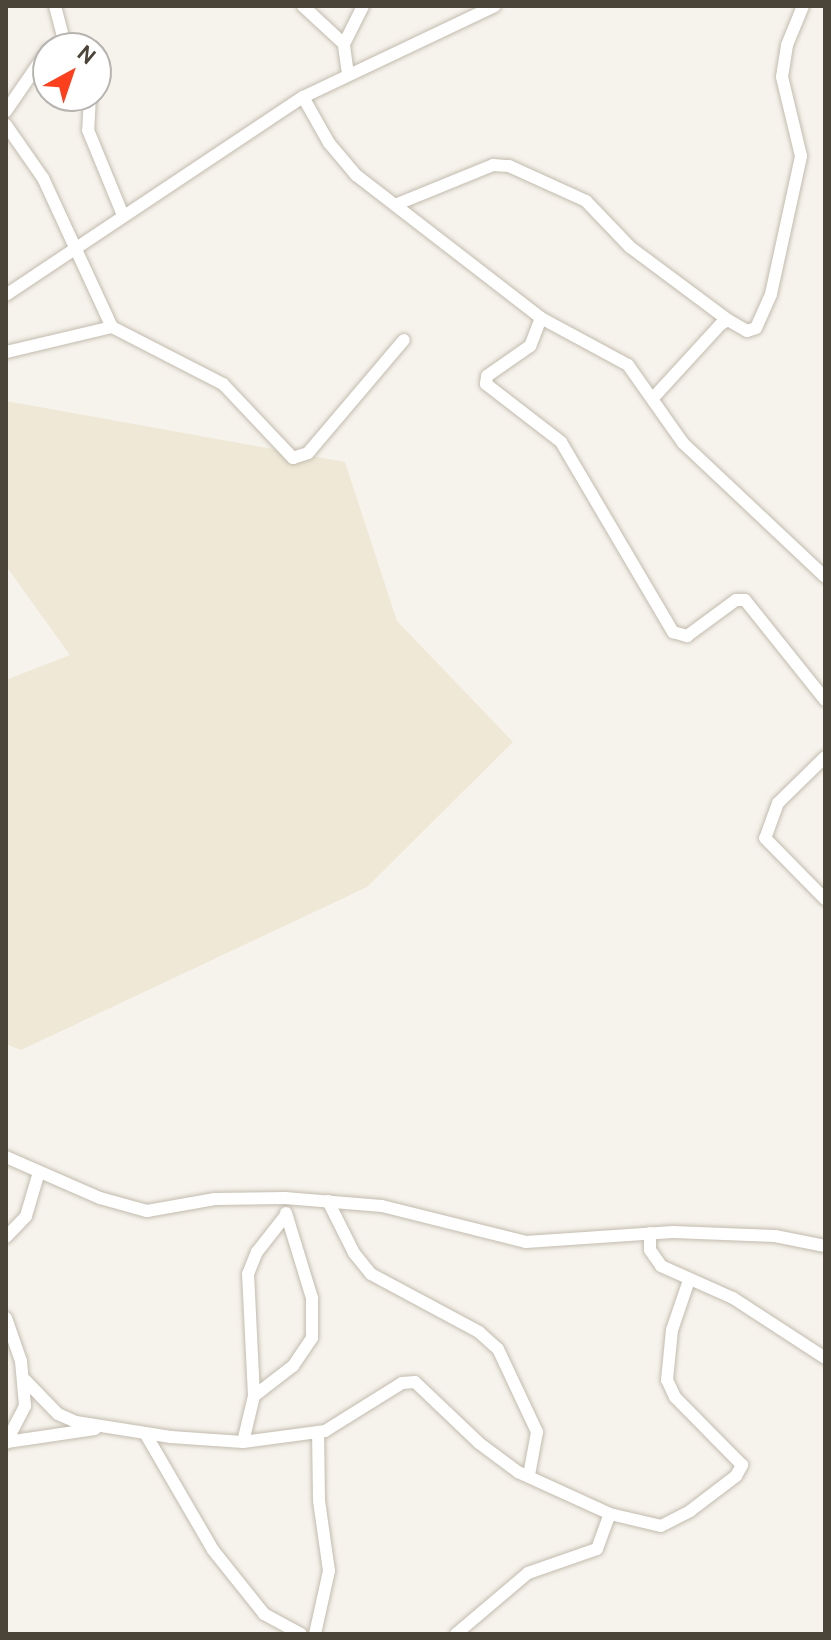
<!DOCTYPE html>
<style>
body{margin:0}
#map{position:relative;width:831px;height:1640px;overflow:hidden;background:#f6f3ec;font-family:Cabin,sans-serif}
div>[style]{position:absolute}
.education>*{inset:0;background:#efe8d6}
.roads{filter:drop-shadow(0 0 2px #c2bbae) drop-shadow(0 0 2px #c2bbae)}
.minor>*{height:12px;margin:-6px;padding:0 6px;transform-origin:6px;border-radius:6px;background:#fff}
span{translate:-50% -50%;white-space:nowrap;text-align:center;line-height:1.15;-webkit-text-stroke:6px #fff;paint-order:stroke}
.frame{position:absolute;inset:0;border:8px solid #4b4439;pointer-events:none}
.north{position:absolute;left:32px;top:32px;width:80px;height:80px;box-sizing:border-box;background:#fff;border:2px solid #b7b4b0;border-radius:50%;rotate:40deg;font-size:22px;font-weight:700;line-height:32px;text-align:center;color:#4b4439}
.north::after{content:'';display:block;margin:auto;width:28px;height:36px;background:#fc3f1d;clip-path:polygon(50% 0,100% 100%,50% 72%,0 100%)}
</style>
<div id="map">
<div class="education">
<div style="clip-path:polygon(6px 401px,345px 462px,397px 621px,513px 742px,367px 887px,21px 1050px,6px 1044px,6px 680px,70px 655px,6px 566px)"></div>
</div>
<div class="roads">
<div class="minor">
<div style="left:55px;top:6px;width:43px;rotate:75.3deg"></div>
<div style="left:303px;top:6px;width:56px;rotate:42.8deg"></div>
<div style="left:348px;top:74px;width:30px;rotate:-98deg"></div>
<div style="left:344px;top:44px;width:42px;rotate:-63.4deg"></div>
<div style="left:90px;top:96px;width:34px;rotate:93deg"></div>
<div style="left:88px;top:130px;width:90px;rotate:67.7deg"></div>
<div style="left:303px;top:97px;width:53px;rotate:60.5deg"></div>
<div style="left:329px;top:143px;width:42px;rotate:49.8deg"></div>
<div style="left:356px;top:175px;width:234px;rotate:37.7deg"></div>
<div style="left:541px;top:318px;width:99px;rotate:28.4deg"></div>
<div style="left:628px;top:365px;width:95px;rotate:54.8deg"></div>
<div style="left:683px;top:443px;width:195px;rotate:43.3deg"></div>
<div style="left:6px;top:111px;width:74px;rotate:-55.5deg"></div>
<div style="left:6px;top:125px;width:65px;rotate:55.1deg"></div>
<div style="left:43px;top:178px;width:164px;rotate:65.2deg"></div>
<div style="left:112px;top:327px;width:109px;rotate:166.7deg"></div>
<div style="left:395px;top:205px;width:106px;rotate:-22.2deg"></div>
<div style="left:493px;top:165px;width:16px;rotate:4deg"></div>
<div style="left:509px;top:166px;width:85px;rotate:24.4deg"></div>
<div style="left:586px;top:201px;width:64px;rotate:46.3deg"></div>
<div style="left:630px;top:247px;width:122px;rotate:36.7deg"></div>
<div style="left:6px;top:295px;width:357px;rotate:-33.7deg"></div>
<div style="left:303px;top:97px;width:212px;rotate:-25.4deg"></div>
<div style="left:541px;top:318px;width:30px;rotate:111deg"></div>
<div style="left:530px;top:346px;width:52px;rotate:145.1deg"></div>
<div style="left:487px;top:376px;width:8px;rotate:97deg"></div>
<div style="left:486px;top:384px;width:95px;rotate:37.7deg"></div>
<div style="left:561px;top:442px;width:221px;rotate:59.5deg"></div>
<div style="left:673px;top:632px;width:15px;rotate:16deg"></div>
<div style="left:687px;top:636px;width:61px;rotate:-36.3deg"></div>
<div style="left:736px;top:600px;width:9px"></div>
<div style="left:745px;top:600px;width:128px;rotate:51.3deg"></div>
<div style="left:112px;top:327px;width:125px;rotate:27.2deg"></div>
<div style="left:223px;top:384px;width:102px;rotate:46.6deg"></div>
<div style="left:293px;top:458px;width:16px;rotate:-18deg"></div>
<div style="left:308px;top:453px;width:148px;rotate:-49.7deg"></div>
<div style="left:654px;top:397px;width:99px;rotate:-47.5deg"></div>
<div style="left:721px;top:324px;width:8px;rotate:-30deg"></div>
<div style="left:728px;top:320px;width:22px;rotate:30deg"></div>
<div style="left:747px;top:331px;width:9px;rotate:-18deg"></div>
<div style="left:756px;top:328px;width:37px;rotate:-66deg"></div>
<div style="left:771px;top:294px;width:141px;rotate:-77.7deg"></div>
<div style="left:801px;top:156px;width:81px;rotate:-103.5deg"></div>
<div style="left:782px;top:77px;width:32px;rotate:-81deg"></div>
<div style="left:787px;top:45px;width:42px;rotate:-67.7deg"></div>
<div style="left:825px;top:757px;width:66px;rotate:135.6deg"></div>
<div style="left:778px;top:803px;width:37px;rotate:110deg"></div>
<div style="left:765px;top:838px;width:86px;rotate:45.5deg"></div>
<div style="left:6px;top:1157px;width:103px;rotate:23.6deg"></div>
<div style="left:100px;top:1198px;width:49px;rotate:15.5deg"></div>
<div style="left:147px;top:1211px;width:69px;rotate:-10deg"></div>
<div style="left:215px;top:1199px;width:70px;rotate:-0.8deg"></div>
<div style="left:285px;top:1198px;width:97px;rotate:4.7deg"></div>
<div style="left:382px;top:1206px;width:148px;rotate:14deg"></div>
<div style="left:526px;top:1242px;width:147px;rotate:-3.9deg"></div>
<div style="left:673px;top:1232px;width:102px;rotate:2.2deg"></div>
<div style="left:775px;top:1236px;width:51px;rotate:11.3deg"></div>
<div style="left:328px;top:1201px;width:58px;rotate:63.4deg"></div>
<div style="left:354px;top:1253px;width:27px;rotate:51deg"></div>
<div style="left:371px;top:1274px;width:123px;rotate:28.2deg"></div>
<div style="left:479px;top:1332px;width:25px;rotate:42deg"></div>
<div style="left:498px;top:1349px;width:92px;rotate:64.8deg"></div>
<div style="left:537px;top:1432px;width:44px;rotate:100.5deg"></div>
<div style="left:650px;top:1233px;width:17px;rotate:90deg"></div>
<div style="left:650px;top:1250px;width:19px;rotate:55deg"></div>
<div style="left:661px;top:1266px;width:79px;rotate:24deg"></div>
<div style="left:733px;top:1298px;width:110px;rotate:33.1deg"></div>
<div style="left:6px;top:1237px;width:29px;rotate:-46deg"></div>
<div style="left:26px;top:1216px;width:46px;rotate:-73.5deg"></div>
<div style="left:6px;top:1318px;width:46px;rotate:70.8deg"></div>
<div style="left:21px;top:1361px;width:45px;rotate:84.9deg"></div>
<div style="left:25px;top:1406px;width:42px;rotate:117.2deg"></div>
<div style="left:25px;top:1380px;width:47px;rotate:45.9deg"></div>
<div style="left:58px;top:1414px;width:20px;rotate:24deg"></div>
<div style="left:76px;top:1422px;width:96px;rotate:9deg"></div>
<div style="left:171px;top:1437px;width:72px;rotate:4deg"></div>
<div style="left:243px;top:1442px;width:83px;rotate:-7.6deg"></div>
<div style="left:325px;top:1431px;width:91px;rotate:-31.9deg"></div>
<div style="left:402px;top:1383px;width:13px;rotate:-4deg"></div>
<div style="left:415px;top:1382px;width:88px;rotate:43.6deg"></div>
<div style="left:479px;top:1443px;width:49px;rotate:36.6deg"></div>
<div style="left:518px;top:1472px;width:101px;rotate:24.5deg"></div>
<div style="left:610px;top:1514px;width:52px;rotate:13.2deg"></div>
<div style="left:661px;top:1526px;width:33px;rotate:-27deg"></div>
<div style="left:690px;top:1511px;width:58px;rotate:-37.3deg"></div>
<div style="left:736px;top:1476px;width:13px;rotate:-61deg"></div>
<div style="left:742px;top:1465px;width:95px;rotate:-134.6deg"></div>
<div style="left:675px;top:1397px;width:19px;rotate:-115deg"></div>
<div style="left:667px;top:1380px;width:50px;rotate:-84.3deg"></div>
<div style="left:672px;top:1330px;width:53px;rotate:-71.2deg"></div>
<div style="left:254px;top:1396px;width:49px;rotate:-37.6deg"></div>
<div style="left:293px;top:1366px;width:34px;rotate:-56deg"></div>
<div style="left:312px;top:1338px;width:40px;rotate:-90deg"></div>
<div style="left:312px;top:1298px;width:89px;rotate:-107deg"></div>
<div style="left:145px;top:1433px;width:135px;rotate:59.8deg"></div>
<div style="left:213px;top:1550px;width:82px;rotate:51.4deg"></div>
<div style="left:264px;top:1614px;width:42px;rotate:28.4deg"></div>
<div style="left:7px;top:1442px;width:89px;rotate:-8.4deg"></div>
<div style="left:243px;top:1442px;width:47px;rotate:-76.6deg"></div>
<div style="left:254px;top:1396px;width:122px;rotate:-92.8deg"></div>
<div style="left:248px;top:1274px;width:24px;rotate:-68deg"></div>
<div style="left:257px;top:1252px;width:47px;rotate:-51.9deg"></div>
<div style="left:315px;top:1634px;width:65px;rotate:-77.5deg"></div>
<div style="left:329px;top:1571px;width:71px;rotate:-98.1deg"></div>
<div style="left:319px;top:1501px;width:69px;rotate:-90.8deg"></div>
<div style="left:456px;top:1634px;width:94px;rotate:-40.3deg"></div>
<div style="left:528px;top:1573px;width:73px;rotate:-19.2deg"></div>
<div style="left:597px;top:1549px;width:37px;rotate:-70deg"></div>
</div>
</div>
<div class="frame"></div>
<div class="north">N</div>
</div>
